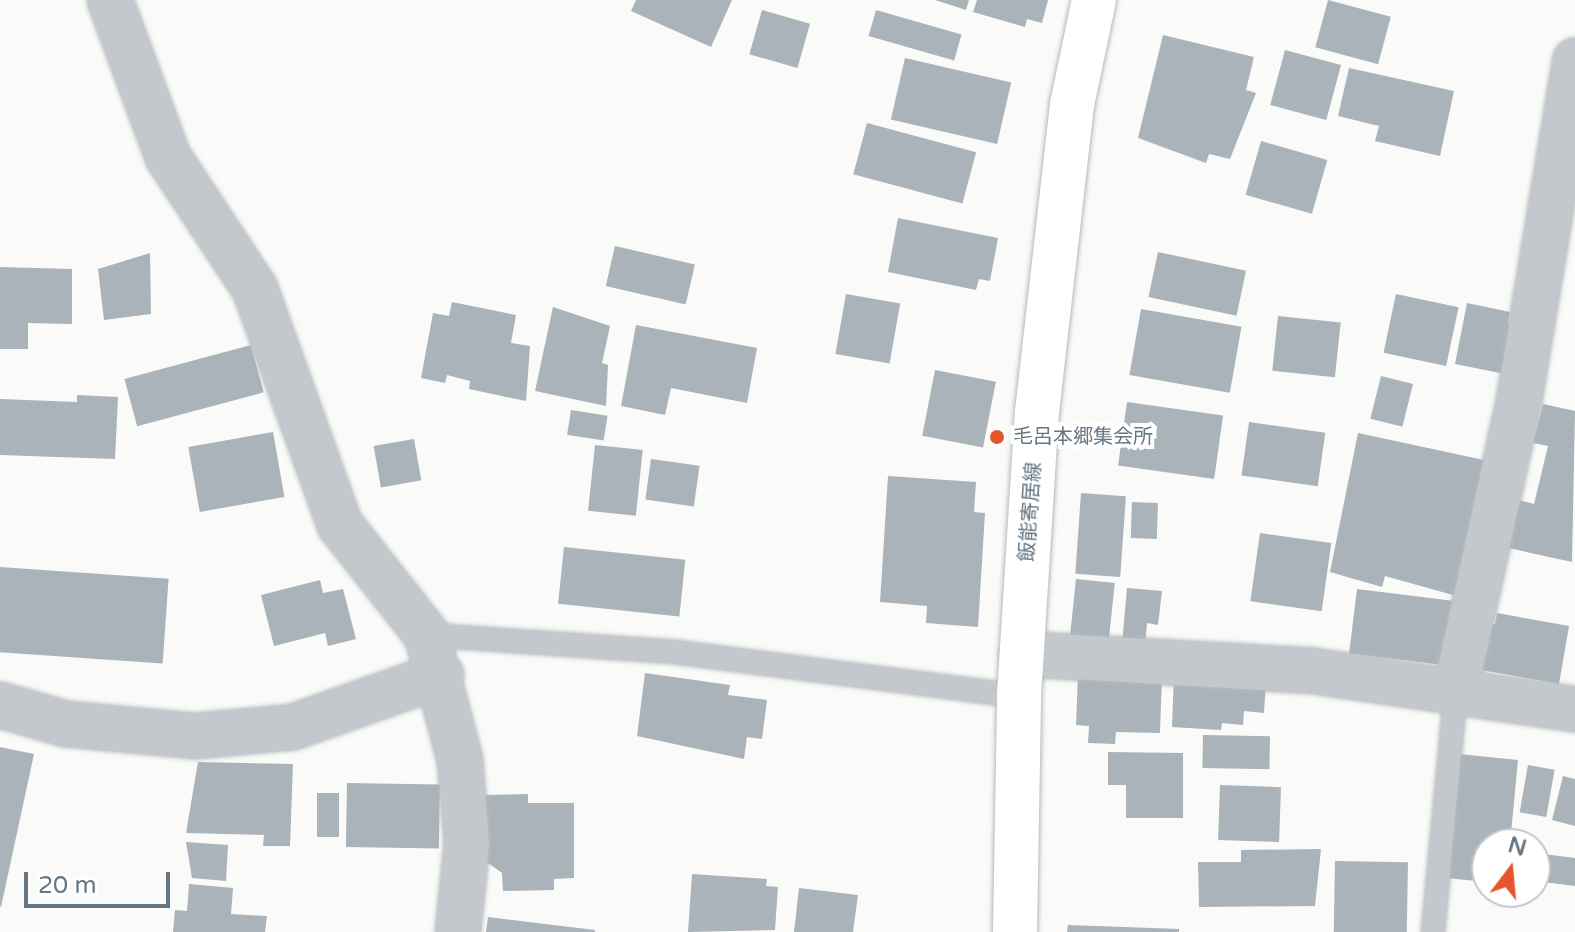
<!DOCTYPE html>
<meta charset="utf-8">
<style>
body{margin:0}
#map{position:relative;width:1575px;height:932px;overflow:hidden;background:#fafaf8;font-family:"Varela Round","Noto Sans JP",sans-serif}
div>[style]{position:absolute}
.building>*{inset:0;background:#aab3b9;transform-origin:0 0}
.roads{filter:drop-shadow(0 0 2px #b5babe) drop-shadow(0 0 2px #b5babe)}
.lane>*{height:22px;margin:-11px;padding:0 11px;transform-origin:11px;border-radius:11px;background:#c3c8cc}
.street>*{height:44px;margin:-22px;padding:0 22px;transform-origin:22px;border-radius:22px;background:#c3c8cc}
.primary>*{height:44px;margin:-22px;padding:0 22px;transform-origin:22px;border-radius:22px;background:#fff}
.dots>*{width:22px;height:22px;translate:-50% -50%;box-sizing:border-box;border:4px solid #fff;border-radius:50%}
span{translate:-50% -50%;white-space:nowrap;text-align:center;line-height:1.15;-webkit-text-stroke:8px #fff;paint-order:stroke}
.poi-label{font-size:20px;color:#657683}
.left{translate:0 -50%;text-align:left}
.street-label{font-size:20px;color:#657683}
.north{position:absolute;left:1471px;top:828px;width:80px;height:80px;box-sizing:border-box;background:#fff;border:2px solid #c1c8cd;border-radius:50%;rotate:16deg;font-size:22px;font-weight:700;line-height:32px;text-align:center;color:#657683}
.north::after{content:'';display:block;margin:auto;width:28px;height:36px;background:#e4572e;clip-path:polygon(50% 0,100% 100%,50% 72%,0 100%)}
.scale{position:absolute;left:24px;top:872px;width:146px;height:36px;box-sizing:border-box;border:4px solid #657683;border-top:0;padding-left:10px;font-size:24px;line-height:28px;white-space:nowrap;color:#657683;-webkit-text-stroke:6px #fff;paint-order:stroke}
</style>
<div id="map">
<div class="building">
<div style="clip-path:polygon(636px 0,732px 0,711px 47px,631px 11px)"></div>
<div style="clip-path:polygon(935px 0,969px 0,966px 10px)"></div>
<div style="clip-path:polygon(977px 0,1048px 0,1042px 23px,1027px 19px,1025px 27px,973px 12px)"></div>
<div style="left:1328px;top:0;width:65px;height:49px;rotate:15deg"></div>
<div style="left:762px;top:10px;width:50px;height:46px;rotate:16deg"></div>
<div style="left:876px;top:10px;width:89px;height:27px;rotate:16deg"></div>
<div style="clip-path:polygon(1163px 35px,1254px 57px,1246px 90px,1256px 93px,1230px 159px,1209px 154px,1206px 163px,1138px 138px)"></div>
<div style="left:1285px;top:50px;width:58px;height:57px;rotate:15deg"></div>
<div style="left:905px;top:58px;width:109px;height:63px;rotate:13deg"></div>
<div style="clip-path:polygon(1349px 68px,1454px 91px,1440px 156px,1375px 141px,1379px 126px,1338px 116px)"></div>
<div style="left:867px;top:123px;width:113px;height:53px;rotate:15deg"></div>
<div style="left:1261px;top:141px;width:69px;height:56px;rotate:16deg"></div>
<div style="clip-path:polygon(898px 218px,998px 238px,990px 281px,979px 279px,976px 290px,888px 272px)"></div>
<div style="left:615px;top:246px;width:82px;height:41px;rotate:13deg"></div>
<div style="left:1158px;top:252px;width:90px;height:46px;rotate:12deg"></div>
<div style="clip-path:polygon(150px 253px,151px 314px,104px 320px,98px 269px)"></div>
<div style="clip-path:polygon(0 267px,72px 269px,72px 324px,28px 323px,28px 349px,0 349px)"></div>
<div style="left:846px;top:294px;width:55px;height:61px;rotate:10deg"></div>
<div style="left:1396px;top:294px;width:64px;height:60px;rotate:12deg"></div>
<div style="clip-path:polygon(452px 302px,516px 315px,511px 343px,530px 346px,526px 401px,469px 389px,470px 381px,447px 375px,445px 383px,421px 378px,433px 313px,449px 316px)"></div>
<div style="clip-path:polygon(1467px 303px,1510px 312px,1508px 323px,1516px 324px,1505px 374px,1455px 364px)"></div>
<div style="clip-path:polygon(553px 307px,610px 326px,602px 363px,608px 365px,606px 406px,535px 391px)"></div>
<div style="left:1141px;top:309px;width:102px;height:67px;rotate:10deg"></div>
<div style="left:1278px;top:316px;width:63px;height:55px;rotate:6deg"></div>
<div style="clip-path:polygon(636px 325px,757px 348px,747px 403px,671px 388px,665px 415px,621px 406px)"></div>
<div style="left:251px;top:345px;width:49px;height:131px;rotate:75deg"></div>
<div style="left:935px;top:370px;width:62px;height:67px;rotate:11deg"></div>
<div style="left:1381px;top:376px;width:33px;height:44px;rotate:14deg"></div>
<div style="clip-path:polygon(77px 395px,118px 397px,115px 459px,0 455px,0 399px,77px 402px)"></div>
<div style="left:1127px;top:402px;width:97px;height:64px;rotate:8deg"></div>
<div style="clip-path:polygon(1543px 404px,1575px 411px,1572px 562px,1504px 547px,1515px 499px,1534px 504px,1548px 446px,1533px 443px)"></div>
<div style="left:571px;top:410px;width:37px;height:25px;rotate:9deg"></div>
<div style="left:1249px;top:422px;width:77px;height:54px;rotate:8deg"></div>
<div style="left:273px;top:432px;width:66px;height:86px;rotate:80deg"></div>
<div style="clip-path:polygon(1358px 433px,1498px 463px,1460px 597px,1385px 576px,1382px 587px,1330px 572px)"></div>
<div style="left:414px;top:439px;width:42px;height:41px;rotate:80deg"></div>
<div style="left:595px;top:445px;width:48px;height:66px;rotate:6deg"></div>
<div style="left:651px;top:459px;width:49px;height:41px;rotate:8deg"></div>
<div style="clip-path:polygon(888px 476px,976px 482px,974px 512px,985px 513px,978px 627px,926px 623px,927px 606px,880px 602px)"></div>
<div style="left:1081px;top:493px;width:45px;height:81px;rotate:4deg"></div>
<div style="left:1132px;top:502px;width:26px;height:36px;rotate:2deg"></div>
<div style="left:1260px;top:533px;width:72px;height:69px;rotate:8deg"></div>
<div style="left:564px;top:547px;width:122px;height:57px;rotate:6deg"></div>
<div style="left:0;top:567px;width:169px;height:85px;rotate:4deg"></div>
<div style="left:1076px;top:579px;width:39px;height:58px;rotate:6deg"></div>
<div style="clip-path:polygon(320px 580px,323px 593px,343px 589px,356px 639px,328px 646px,325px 633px,274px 646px,261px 595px)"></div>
<div style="clip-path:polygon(1127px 588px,1162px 591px,1158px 625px,1147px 623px,1145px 646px,1122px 644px)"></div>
<div style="left:1357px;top:589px;width:96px;height:65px;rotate:7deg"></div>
<div style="clip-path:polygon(1497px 613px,1569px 626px,1559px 684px,1475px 669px,1483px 622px,1495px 624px)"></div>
<div style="clip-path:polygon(645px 673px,730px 685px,728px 695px,767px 700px,762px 739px,747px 737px,744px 759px,637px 736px)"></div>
<div style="clip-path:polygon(1078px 673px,1162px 676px,1160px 733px,1116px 732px,1115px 744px,1088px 743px,1089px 726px,1076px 725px)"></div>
<div style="clip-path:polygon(1174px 675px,1266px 680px,1264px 713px,1244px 711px,1243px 725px,1222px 723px,1221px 730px,1172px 727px)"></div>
<div style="left:1203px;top:735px;width:67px;height:33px;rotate:1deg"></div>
<div style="clip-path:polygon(0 747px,34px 754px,1px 907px,0 906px)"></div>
<div style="clip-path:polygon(1108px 752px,1183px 753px,1183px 818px,1126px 818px,1126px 785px,1108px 785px)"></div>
<div style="clip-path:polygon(1459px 754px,1518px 760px,1510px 844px,1487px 844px,1487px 882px,1446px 878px)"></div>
<div style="clip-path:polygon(198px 762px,293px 764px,290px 846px,263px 846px,264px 835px,186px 833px)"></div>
<div style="left:1528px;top:765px;width:27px;height:48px;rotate:10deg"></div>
<div style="clip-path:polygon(1563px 776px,1575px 779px,1575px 826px,1552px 820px)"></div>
<div style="left:347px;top:783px;width:93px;height:64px;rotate:1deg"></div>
<div style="left:1220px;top:785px;width:61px;height:55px;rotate:2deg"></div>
<div style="left:317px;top:793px;width:22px;height:44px"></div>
<div style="clip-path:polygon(528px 794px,528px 803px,574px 803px,574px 878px,554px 879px,554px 890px,503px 891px,502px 873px,484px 860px,483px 795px)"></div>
<div style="clip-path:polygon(186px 842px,228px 845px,226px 881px,192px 878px)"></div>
<div style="clip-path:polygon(1321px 849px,1315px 906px,1199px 907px,1198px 862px,1241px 862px,1241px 850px)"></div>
<div style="clip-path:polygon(1535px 853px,1575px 858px,1575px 886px,1535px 881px)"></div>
<div style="left:1335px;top:861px;width:73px;height:71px;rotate:1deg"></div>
<div style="clip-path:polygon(692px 874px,767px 879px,766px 886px,778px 887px,775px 930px,688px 932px)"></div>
<div style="clip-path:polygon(189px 884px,233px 888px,231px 914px,267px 916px,265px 932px,173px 932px,175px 910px,187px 911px)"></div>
<div style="clip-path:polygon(799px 888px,858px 895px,853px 932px,794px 932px)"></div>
<div style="clip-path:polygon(488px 917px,595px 930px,595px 932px,486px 932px)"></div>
<div style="clip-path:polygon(1068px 925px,1179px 929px,1179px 932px,1067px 932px)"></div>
</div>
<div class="roads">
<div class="lane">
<div style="left:427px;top:635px;width:249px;rotate:3.9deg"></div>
<div style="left:675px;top:652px;width:347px;rotate:7.3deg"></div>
<div style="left:1433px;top:932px;width:245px;rotate:-84.6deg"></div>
</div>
<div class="street">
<div style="left:110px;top:0;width:167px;rotate:69.7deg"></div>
<div style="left:168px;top:157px;width:158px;rotate:56.6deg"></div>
<div style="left:255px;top:289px;width:251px;rotate:70.2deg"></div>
<div style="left:340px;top:525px;width:140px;rotate:51.7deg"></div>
<div style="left:427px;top:635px;width:129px;rotate:75.2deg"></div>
<div style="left:460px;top:760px;width:83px;rotate:85.2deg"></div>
<div style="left:467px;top:843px;width:89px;rotate:95.8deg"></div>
<div style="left:1021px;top:654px;width:292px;rotate:3.3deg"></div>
<div style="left:1313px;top:671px;width:265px;rotate:8.3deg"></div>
<div style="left:1456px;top:688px;width:294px;rotate:-77.6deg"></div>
<div style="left:1519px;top:401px;width:345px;rotate:-80.6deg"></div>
<div style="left:0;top:705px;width:69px;rotate:16.1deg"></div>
<div style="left:66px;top:724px;width:131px;rotate:5.3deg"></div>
<div style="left:196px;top:736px;width:97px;rotate:-5.3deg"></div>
<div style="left:293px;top:727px;width:157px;rotate:-19.4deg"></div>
</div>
<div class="primary">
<div style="left:1015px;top:932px;width:236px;rotate:-89deg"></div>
<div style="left:1019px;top:696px;width:285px;rotate:-86.4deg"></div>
<div style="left:1037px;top:412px;width:309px;rotate:-83.5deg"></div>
<div style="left:1072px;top:105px;width:107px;rotate:-78.2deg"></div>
</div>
</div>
<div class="dots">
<div style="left:997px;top:437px;background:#e4572e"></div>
</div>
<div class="poi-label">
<span class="left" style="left:1013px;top:437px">毛呂本郷集会所</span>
</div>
<div class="street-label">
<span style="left:1031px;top:512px;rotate:-86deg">飯能寄居線</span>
</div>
<div class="north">N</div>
<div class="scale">20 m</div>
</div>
